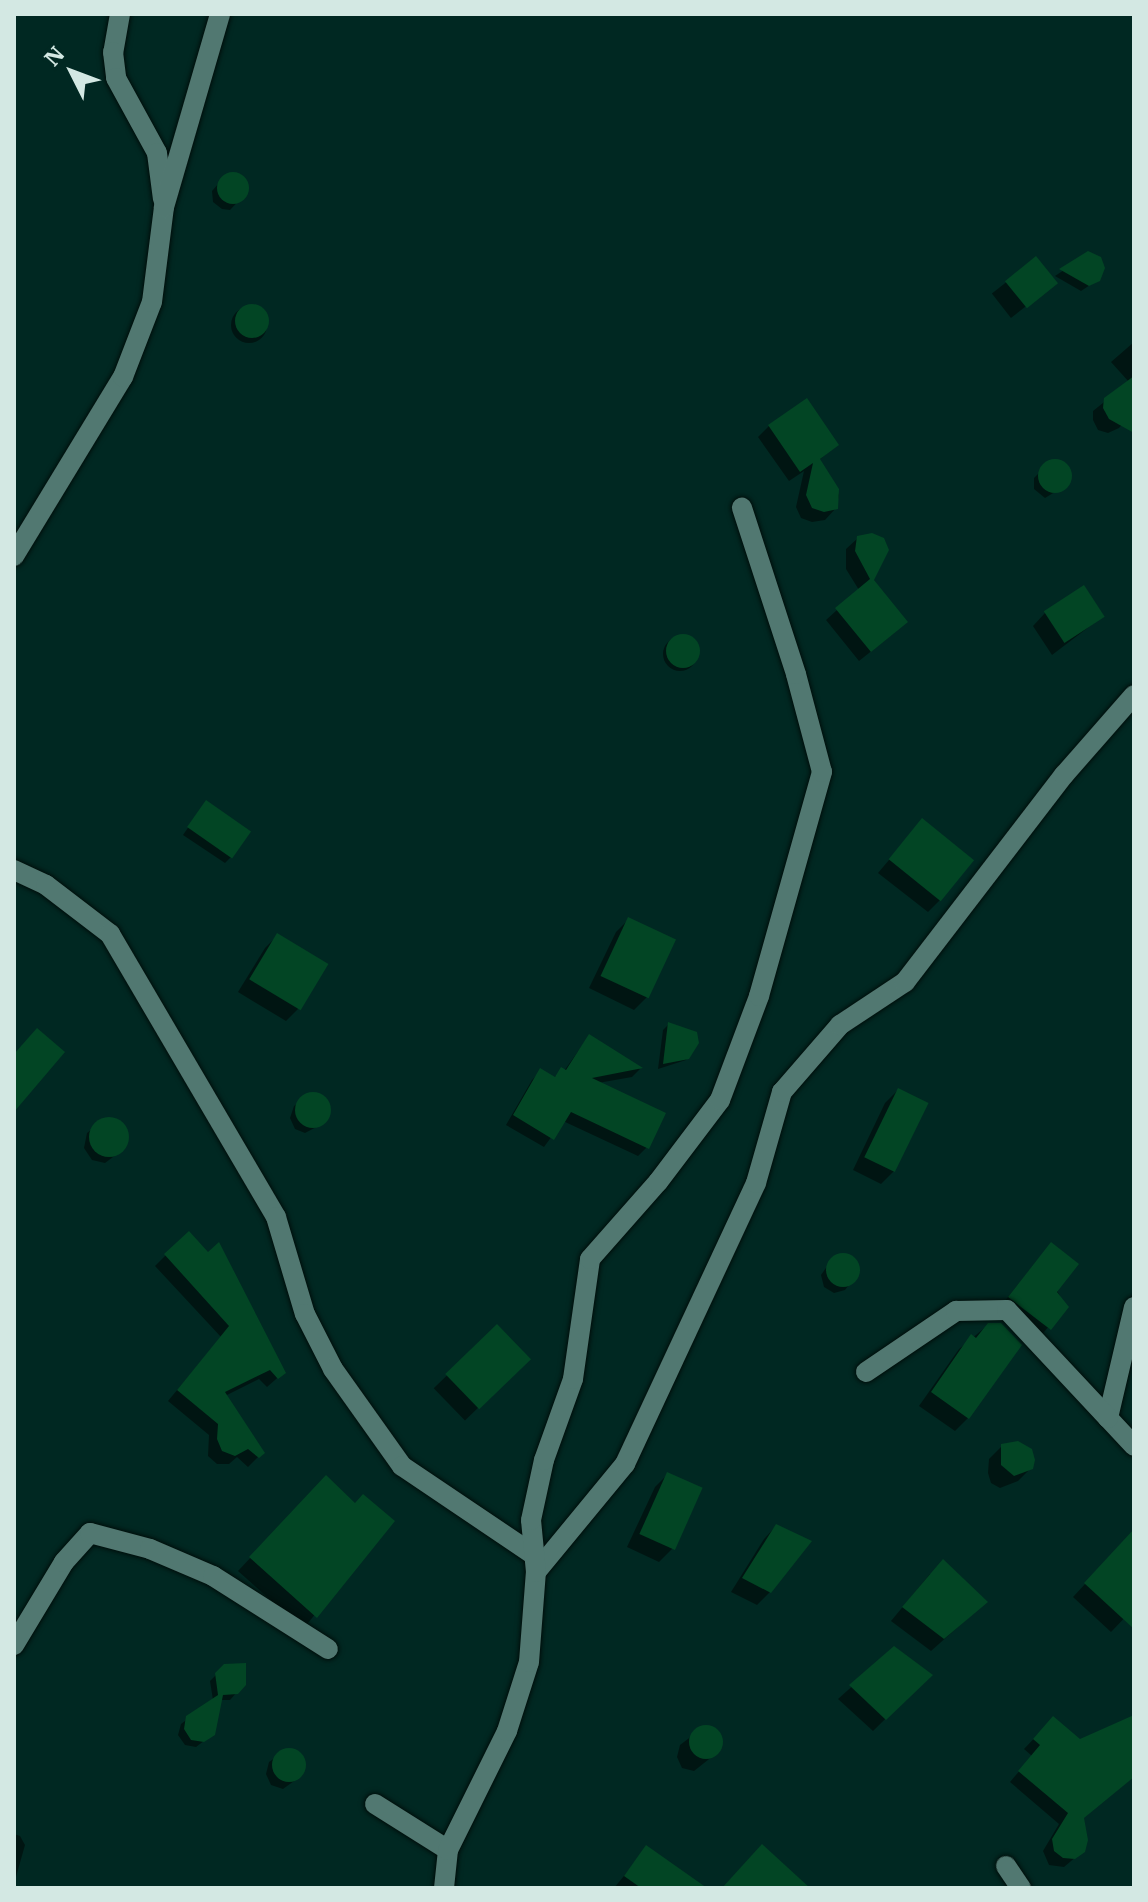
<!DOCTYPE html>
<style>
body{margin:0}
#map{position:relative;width:1148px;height:1902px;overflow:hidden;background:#002822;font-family:"IBM Plex Serif",serif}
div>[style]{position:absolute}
.shadow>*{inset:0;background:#0007;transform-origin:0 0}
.round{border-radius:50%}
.building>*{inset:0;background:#024524;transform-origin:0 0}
.roads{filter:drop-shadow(0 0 2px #000e0b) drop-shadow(0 0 2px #000e0b)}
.street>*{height:20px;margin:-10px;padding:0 10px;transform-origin:10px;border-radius:10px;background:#517871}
span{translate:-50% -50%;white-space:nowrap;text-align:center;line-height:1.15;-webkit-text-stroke:7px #002822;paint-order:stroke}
.frame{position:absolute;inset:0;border:16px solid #d3e8e3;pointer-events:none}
.north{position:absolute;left:32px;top:32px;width:80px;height:80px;-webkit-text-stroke:6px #002822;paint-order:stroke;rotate:312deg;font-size:22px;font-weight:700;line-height:32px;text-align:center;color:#d3e8e3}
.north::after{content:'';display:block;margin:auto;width:28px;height:36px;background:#d3e8e3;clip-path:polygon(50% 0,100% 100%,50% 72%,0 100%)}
</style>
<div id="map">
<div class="shadow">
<div style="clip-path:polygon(241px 174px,247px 192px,230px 210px,222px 209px,213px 202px,212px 191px,226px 175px)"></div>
<div style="clip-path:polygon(1088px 254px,1096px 281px,1081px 291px,1055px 276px)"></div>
<div style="left:1036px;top:259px;width:31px;height:56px;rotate:52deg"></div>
<div class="round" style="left:231px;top:307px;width:36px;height:36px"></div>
<div style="clip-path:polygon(1134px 342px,1134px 411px,1119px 428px,1108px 433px,1098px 430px,1093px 420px,1093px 411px,1129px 382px,1111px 362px)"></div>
<div style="clip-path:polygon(769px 426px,836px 445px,818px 461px,839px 495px,836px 508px,825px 520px,812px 522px,801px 518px,796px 507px,804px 471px,789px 481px,758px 437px)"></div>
<div style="clip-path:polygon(1052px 460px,1068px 467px,1068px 484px,1045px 498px,1034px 489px,1034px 478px)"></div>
<div style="clip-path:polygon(858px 538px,894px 633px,859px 661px,826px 620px,859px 590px,846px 569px,846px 549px)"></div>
<div style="clip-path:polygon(1045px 613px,1102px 617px,1052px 655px,1033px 626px)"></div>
<div class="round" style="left:663px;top:637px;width:34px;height:34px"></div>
<div style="clip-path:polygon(201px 809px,231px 857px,225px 863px,183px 835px)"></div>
<div style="clip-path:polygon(922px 821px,941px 899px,928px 912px,878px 873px)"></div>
<div style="clip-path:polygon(629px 919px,647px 997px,634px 1010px,589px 988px,616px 932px)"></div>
<div style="clip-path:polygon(277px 936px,298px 1009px,286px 1021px,238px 992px,265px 948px)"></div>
<div style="clip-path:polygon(669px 1024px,697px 1043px,686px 1060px,658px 1069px,663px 1030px)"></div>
<div style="clip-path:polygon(589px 1036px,640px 1069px,632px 1077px,598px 1083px,647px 1147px,638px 1156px,563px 1121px,544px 1147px,506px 1125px,532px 1080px,541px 1071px,553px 1078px,564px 1071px)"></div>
<div style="clip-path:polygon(898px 1090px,894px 1171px,881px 1184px,853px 1170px,885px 1103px)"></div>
<div style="clip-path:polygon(312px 1093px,324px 1098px,330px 1109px,324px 1123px,305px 1133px,295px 1129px,290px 1118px,294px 1106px)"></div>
<div style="clip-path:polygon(106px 1119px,120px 1122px,128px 1134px,125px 1148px,105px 1163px,92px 1160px,84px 1148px,87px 1133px)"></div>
<div style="clip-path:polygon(188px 1233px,283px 1373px,267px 1387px,259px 1379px,225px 1396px,262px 1453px,248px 1467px,237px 1457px,229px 1464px,217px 1464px,208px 1456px,209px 1435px,168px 1401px,221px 1337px,155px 1266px)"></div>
<div style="clip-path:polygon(845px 1255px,855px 1261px,859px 1272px,845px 1290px,834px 1293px,824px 1287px,821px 1275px,833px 1258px)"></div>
<div style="clip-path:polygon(1039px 1258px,1066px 1307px,1036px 1341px,997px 1311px)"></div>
<div style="clip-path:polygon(988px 1325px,968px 1418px,955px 1431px,919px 1406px,959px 1349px)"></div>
<div style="left:497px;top:1327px;width:45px;height:88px;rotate:46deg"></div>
<div style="clip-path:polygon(1002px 1446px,1031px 1468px,1018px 1481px,1000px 1488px,991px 1483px,988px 1473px,989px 1459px)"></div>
<div style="clip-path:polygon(668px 1474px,700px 1489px,672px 1549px,659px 1562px,627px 1547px,655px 1487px)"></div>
<div style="clip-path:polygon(313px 1491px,392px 1521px,303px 1629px,238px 1571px)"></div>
<div style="clip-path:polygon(776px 1526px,770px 1592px,757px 1605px,731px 1592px,764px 1539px)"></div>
<div style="clip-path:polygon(1134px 1531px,1134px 1608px,1111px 1632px,1073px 1597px)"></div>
<div style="clip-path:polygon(930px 1574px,986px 1602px,931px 1651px,891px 1621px)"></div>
<div style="clip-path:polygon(895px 1648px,930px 1675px,873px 1731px,838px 1699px)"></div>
<div style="clip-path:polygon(225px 1666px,244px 1684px,230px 1700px,220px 1700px,213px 1734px,196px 1747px,185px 1745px,178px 1735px,181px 1724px,213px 1700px,210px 1681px)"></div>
<div style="clip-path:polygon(1134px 1717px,1134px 1775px,1082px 1819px,1083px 1851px,1064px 1867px,1049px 1865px,1043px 1851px,1059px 1824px,1010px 1782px,1032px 1756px,1024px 1749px,1044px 1728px,1080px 1742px)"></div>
<div style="clip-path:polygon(705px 1726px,716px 1729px,722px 1740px,718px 1752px,694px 1771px,682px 1768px,677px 1757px,680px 1745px)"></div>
<div style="clip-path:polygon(288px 1749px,300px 1753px,305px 1764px,301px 1776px,283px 1789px,271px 1785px,266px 1774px,269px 1762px)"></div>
<div style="clip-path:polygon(14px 1834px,20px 1836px,25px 1845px,14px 1884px)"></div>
<div style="clip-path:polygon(647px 1848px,703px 1888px,614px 1888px)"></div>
</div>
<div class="building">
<div class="round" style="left:217px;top:172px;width:32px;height:32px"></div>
<div style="clip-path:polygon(1088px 251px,1101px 257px,1105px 268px,1100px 281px,1089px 286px,1059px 269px)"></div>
<div style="left:1036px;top:256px;width:35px;height:40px;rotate:51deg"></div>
<div class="round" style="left:235px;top:304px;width:34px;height:34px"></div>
<div style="clip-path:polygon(1134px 376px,1134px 433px,1109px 419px,1103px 408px,1104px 398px)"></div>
<div style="clip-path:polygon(807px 398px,839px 445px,820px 459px,839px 489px,838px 509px,824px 512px,812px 508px,806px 495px,813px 463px,800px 472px,768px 425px)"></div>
<div class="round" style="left:1038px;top:459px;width:34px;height:34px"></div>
<div style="clip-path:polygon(872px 533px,884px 538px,889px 550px,874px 580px,908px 622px,871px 652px,835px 608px,870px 579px,855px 551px,857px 536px)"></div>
<div style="left:1084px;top:585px;width:38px;height:48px;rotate:57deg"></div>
<div class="round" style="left:666px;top:634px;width:34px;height:34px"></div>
<div style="left:206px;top:800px;width:55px;height:33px;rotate:35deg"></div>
<div style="left:922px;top:818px;width:67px;height:53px;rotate:39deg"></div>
<div style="left:628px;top:917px;width:53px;height:65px;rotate:25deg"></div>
<div style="left:277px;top:933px;width:60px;height:54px;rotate:31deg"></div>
<div style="clip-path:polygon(668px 1022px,697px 1032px,699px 1043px,689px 1059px,663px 1064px)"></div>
<div style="clip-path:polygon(37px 1028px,65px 1052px,14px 1112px,14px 1054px)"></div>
<div style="clip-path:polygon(589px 1034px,643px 1068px,592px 1078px,666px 1113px,649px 1149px,571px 1112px,554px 1140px,513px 1115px,540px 1068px,555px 1077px,561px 1067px,566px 1070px)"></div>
<div style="left:898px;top:1088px;width:34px;height:77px;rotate:26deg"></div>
<div class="round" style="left:295px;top:1092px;width:36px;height:36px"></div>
<div class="round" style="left:89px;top:1117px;width:40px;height:40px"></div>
<div style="clip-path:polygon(189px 1231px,208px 1252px,219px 1242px,286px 1373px,278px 1379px,270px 1370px,225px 1392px,265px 1453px,259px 1458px,248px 1449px,235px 1456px,222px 1451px,217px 1439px,218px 1424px,177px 1390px,229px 1326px,164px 1254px)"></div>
<div style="clip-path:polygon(1051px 1242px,1079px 1264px,1057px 1292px,1069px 1307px,1051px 1330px,1008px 1297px)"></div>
<div class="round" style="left:826px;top:1253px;width:34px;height:34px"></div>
<div style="clip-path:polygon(988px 1323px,1001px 1323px,1022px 1345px,969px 1419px,931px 1392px,971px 1334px,976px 1338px)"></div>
<div style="left:497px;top:1324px;width:49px;height:72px;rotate:46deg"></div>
<div style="clip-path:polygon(1018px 1441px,1032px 1449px,1035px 1460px,1033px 1469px,1014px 1476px,1001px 1465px,1001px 1444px)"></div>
<div style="left:667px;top:1472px;width:39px;height:68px;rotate:24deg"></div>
<div style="clip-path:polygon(326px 1475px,355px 1503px,363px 1494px,395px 1521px,317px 1618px,249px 1557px)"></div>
<div style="clip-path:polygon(776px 1524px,812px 1541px,771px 1593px,742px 1578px)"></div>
<div style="clip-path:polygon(1134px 1529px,1134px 1629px,1084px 1583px)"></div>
<div style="clip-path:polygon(943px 1559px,988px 1602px,944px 1639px,902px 1607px)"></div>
<div style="clip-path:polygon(894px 1646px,933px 1675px,886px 1720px,849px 1685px)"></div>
<div style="clip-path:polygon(246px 1663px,246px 1685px,238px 1694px,223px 1695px,215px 1735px,204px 1742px,191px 1740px,184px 1729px,186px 1716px,218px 1695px,215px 1673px,224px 1664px)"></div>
<div style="clip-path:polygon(1134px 1715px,1134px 1777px,1084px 1818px,1088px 1840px,1085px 1852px,1075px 1859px,1063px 1858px,1054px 1851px,1052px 1839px,1068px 1813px,1018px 1771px,1040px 1745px,1033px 1739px,1053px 1716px,1080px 1739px)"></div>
<div class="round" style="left:689px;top:1725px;width:34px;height:34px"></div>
<div class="round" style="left:272px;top:1748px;width:34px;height:34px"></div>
<div style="clip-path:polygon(762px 1844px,810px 1888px,722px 1888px)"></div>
<div style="clip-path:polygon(646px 1845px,707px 1888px,641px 1888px,624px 1876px)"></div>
</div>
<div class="roads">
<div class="street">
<div style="left:120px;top:14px;width:39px;rotate:100deg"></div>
<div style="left:113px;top:52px;width:26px;rotate:83deg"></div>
<div style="left:116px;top:78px;width:85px;rotate:61.3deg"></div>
<div style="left:157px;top:153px;width:46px;rotate:82.6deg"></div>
<div style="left:14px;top:556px;width:210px;rotate:-58.7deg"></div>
<div style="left:123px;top:377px;width:80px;rotate:-68.9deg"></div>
<div style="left:152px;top:302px;width:96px;rotate:-82.8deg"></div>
<div style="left:164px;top:207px;width:201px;rotate:-73.8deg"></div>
<div style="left:14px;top:870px;width:35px;rotate:25deg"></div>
<div style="left:46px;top:885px;width:81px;rotate:37.4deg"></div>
<div style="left:110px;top:934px;width:328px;rotate:59.6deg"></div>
<div style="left:276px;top:1217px;width:101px;rotate:73.4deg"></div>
<div style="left:305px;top:1314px;width:62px;rotate:63deg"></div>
<div style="left:333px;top:1369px;width:119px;rotate:54.6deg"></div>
<div style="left:402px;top:1466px;width:159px;rotate:34deg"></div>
<div style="left:1134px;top:1307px;width:114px;rotate:103.2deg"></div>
<div style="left:1108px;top:1418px;width:38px;rotate:47deg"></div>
<div style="left:866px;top:1372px;width:109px;rotate:-34.1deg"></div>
<div style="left:956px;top:1311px;width:51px;rotate:-1.1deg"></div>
<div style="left:1007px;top:1310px;width:148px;rotate:46.9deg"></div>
<div style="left:536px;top:1572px;width:140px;rotate:-50.5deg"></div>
<div style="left:625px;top:1464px;width:310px;rotate:-65deg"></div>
<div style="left:756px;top:1183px;width:95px;rotate:-74.1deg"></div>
<div style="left:782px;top:1092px;width:89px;rotate:-49.1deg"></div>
<div style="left:840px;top:1025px;width:78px;rotate:-33.5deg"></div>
<div style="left:905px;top:982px;width:261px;rotate:-52.5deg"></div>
<div style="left:1064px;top:775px;width:106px;rotate:-48.8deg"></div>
<div style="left:14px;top:1645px;width:97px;rotate:-58.9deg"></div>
<div style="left:64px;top:1562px;width:39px;rotate:-48deg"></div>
<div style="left:90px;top:1533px;width:62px;rotate:14.9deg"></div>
<div style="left:150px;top:1549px;width:69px;rotate:23.2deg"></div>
<div style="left:213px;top:1576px;width:136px;rotate:32.4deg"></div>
<div style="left:375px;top:1804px;width:86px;rotate:32.2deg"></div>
<div style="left:1006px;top:1866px;width:27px;rotate:56deg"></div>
<div style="left:444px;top:1888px;width:38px;rotate:-84deg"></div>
<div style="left:448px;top:1850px;width:133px;rotate:-63.6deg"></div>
<div style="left:507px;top:1731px;width:72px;rotate:-72.3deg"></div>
<div style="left:529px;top:1662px;width:90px;rotate:-85.6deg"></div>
<div style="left:536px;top:1572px;width:52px;rotate:-95.5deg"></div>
<div style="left:531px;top:1520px;width:61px;rotate:-77.8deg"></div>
<div style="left:544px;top:1460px;width:86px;rotate:-70.3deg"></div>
<div style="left:573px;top:1379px;width:121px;rotate:-81.9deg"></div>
<div style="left:590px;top:1259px;width:103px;rotate:-48.6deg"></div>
<div style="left:658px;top:1182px;width:103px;rotate:-52.9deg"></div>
<div style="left:720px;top:1100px;width:111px;rotate:-69.4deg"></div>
<div style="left:759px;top:996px;width:233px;rotate:-74.3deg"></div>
<div style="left:822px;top:772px;width:101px;rotate:-104.9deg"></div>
<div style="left:796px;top:674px;width:175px;rotate:-108deg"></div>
</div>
</div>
<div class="frame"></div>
<div class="north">N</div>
</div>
